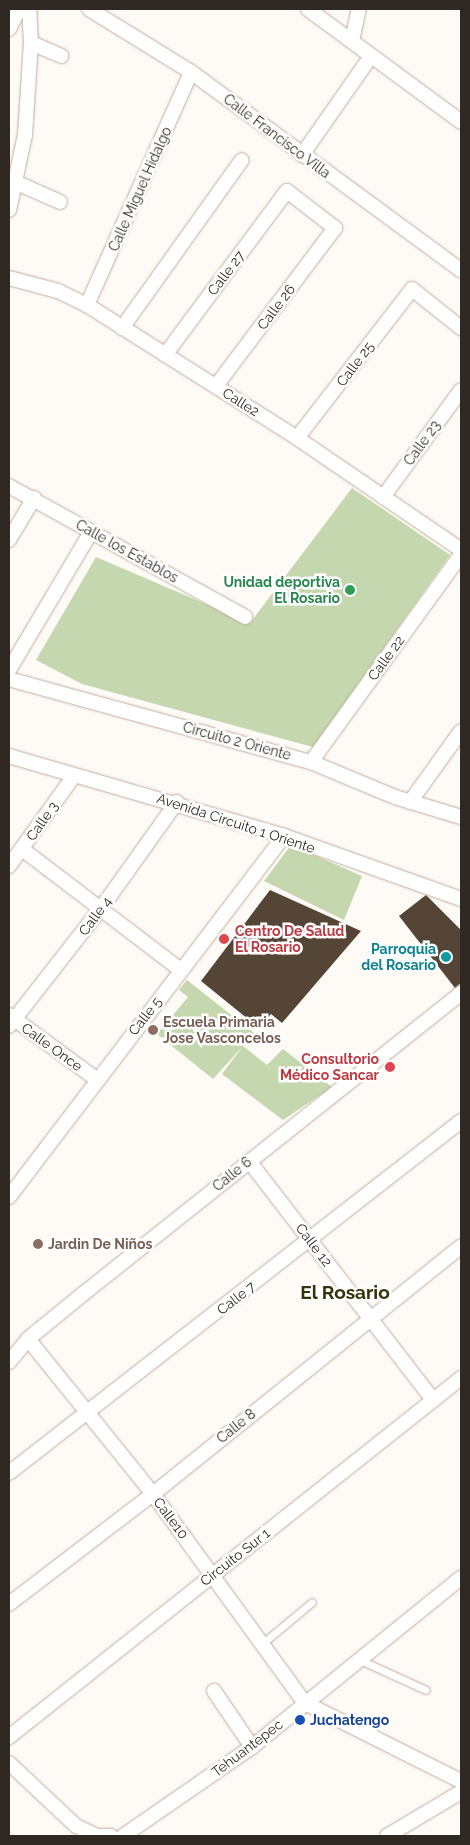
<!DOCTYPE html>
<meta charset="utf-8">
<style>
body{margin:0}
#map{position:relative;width:470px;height:1845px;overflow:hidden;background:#fefaf6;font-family:Raleway,sans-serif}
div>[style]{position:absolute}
.green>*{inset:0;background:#c4d7ae}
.building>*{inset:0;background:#554537}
.roads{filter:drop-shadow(0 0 1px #c1ad9e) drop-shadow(0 0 1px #c1ad9e)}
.lane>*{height:7px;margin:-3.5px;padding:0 3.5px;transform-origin:3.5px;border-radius:3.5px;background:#fff}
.street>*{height:14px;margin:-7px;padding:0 7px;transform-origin:7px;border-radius:7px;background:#fff}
.dots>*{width:14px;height:14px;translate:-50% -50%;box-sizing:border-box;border:2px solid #fff;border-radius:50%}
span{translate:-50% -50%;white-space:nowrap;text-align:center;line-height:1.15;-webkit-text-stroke:5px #fff;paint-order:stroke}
.street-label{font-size:14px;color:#302822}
.leisure-label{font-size:14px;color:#27864d;font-weight:700}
.right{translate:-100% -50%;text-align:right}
.health-label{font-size:14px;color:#be3a42;font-weight:700}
.left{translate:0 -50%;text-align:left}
.culture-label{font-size:14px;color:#0d838f;font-weight:700}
.education-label{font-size:14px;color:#785e54;font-weight:700}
.transit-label{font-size:14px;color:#164399;font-weight:700}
.district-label{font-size:19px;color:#343309;font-weight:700}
.frame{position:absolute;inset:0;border:10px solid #302822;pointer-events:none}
</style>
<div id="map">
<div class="green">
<div style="clip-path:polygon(352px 488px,450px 555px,313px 747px,82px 684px,36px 660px,96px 557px,250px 623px)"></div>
<div style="clip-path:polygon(291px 845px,362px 876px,344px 920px,264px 881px)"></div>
<div style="clip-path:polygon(187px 980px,254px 1033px,243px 1046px,267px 1065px,283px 1049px,332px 1087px,283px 1120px,222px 1074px,243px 1046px,213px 1079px,157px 1034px,188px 997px,179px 990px)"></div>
</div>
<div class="building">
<div style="clip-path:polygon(270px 890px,361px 931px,282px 1023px,271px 1014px,259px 1028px,201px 981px)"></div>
<div style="clip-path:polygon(426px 895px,461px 930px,461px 983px,455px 988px,399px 916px)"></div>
</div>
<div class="roads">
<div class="lane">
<div style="left:264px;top:1642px;width:62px;rotate:-39.8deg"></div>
<div style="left:360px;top:1660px;width:72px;rotate:24.4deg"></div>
</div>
<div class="street">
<div style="left:89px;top:9px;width:120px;rotate:31.7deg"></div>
<div style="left:191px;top:72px;width:335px;rotate:36.3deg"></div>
<div style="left:308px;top:9px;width:190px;rotate:36.4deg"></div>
<div style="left:9px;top:29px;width:22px;rotate:-63deg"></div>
<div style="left:352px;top:41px;width:33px;rotate:-78deg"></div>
<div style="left:31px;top:43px;width:33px;rotate:23deg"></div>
<div style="left:302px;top:155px;width:121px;rotate:-55.1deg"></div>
<div style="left:17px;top:183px;width:47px;rotate:23.8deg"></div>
<div style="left:9px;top:210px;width:77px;rotate:-78deg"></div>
<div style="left:25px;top:135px;width:92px;rotate:-86.3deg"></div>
<div style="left:31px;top:43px;width:34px;rotate:-93deg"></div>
<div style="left:9px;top:278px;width:51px;rotate:14.9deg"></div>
<div style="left:58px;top:291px;width:32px;rotate:26deg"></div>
<div style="left:87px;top:305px;width:249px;rotate:32.3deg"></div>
<div style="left:297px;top:438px;width:199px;rotate:34.3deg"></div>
<div style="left:87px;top:305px;width:255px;rotate:-65.9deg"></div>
<div style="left:122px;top:328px;width:206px;rotate:-54.5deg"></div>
<div style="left:165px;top:355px;width:204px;rotate:-53.4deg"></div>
<div style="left:287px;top:191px;width:61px;rotate:37.6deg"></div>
<div style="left:335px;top:228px;width:198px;rotate:127deg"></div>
<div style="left:297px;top:438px;width:188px;rotate:-52.3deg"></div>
<div style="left:412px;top:289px;width:63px;rotate:38.5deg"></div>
<div style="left:9px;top:486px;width:270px;rotate:29deg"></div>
<div style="left:383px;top:497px;width:132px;rotate:-53.9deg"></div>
<div style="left:9px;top:540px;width:49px;rotate:-59.2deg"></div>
<div style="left:9px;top:670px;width:161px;rotate:-59.3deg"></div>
<div style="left:9px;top:679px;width:313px;rotate:15.4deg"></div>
<div style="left:311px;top:762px;width:91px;rotate:22.6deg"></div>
<div style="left:395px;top:797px;width:69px;rotate:16.9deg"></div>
<div style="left:9px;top:756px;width:286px;rotate:16.2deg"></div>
<div style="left:284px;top:836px;width:188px;rotate:19.6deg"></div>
<div style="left:311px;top:762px;width:256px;rotate:-54.1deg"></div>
<div style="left:410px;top:802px;width:87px;rotate:-54.3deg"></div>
<div style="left:22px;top:849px;width:200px;rotate:37.3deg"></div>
<div style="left:9px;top:866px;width:111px;rotate:-54.2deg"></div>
<div style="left:9px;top:1015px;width:108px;rotate:36.3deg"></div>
<div style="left:9px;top:1026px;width:151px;rotate:-52deg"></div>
<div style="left:102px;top:907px;width:129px;rotate:-54.5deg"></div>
<div style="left:249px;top:1161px;width:302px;rotate:52.4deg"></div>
<div style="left:9px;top:1197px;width:454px;rotate:-52.7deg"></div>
<div style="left:28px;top:1339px;width:199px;rotate:51.1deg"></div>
<div style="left:153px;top:1494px;width:258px;rotate:54deg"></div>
<div style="left:305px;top:1703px;width:174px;rotate:26.6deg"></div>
<div style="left:9px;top:1362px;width:30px;rotate:-50deg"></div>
<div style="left:28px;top:1339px;width:71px;rotate:-39.3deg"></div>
<div style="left:83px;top:1294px;width:483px;rotate:-38.5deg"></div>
<div style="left:9px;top:1473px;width:573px;rotate:-37.91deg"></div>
<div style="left:9px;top:1604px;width:181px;rotate:-37.4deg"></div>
<div style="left:153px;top:1494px;width:395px;rotate:-38.8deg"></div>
<div style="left:214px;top:1691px;width:68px;rotate:55.8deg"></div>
<div style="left:9px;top:1737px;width:577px;rotate:-38.46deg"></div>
<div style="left:9px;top:1763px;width:92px;rotate:43.2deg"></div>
<div style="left:76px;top:1826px;width:23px;rotate:25deg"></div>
<div style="left:97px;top:1836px;width:14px"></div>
<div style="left:123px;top:1836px;width:157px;rotate:-34.6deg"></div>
<div style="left:252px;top:1747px;width:269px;rotate:-39deg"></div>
<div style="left:387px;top:1836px;width:86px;rotate:-30.7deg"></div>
</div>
</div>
<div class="dots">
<div style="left:350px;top:590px;background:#2e9e5b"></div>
<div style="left:224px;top:939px;background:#e0444e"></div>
<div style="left:446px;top:957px;background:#0f9aa8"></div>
<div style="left:153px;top:1030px;background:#8d6e63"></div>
<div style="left:390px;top:1067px;background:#e0444e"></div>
<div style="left:38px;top:1244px;background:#8d6e63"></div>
<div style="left:300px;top:1720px;background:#1a4fb4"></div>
</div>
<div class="street-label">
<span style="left:277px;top:136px;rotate:37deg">Calle Francisco Villa</span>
<span style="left:140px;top:189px;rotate:-66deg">Calle Miguel Hidalgo</span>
<span style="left:226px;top:273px;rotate:-53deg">Calle 27</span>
<span style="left:276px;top:307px;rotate:-53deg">Calle 26</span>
<span style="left:355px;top:364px;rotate:-53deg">Calle 25</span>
<span style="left:241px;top:402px;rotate:32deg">Calle2</span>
<span style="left:422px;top:443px;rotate:-54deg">Calle 23</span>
<span style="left:127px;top:551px;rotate:29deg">Calle los Establos</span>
<span style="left:386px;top:658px;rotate:-54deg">Calle 22</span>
<span style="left:237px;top:741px;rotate:15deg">Circuito 2 Oriente</span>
<span style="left:42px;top:821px;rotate:-55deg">Calle 3</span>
<span style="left:236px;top:823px;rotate:18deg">Avenida Circuito 1 Oriente</span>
<span style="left:95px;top:916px;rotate:-53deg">Calle 4</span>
<span style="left:145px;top:1016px;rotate:-52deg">Calle 5</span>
<span style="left:52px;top:1047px;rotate:36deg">Calle Once</span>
<span style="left:232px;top:1174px;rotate:-39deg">Calle 6</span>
<span style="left:314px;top:1245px;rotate:53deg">Calle 12</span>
<span style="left:236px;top:1298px;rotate:-38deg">Calle 7</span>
<span style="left:236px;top:1426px;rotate:-39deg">Calle 8</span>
<span style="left:171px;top:1518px;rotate:53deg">Calle10</span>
<span style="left:235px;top:1557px;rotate:-38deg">Circuito Sur 1</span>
<span style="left:247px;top:1748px;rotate:-37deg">Tehuantepec</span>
</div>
<div class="leisure-label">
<span class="right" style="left:340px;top:590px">Unidad deportiva<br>El Rosario</span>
</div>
<div class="health-label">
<span class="left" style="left:235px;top:939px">Centro De Salud<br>El Rosario</span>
<span class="right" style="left:379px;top:1067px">Consultorio<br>Médico Sancar</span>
</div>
<div class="culture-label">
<span class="right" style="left:436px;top:957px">Parroquia<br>del Rosario</span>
</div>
<div class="education-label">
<span class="left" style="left:163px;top:1030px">Escuela Primaria<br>Jose Vasconcelos</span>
<span class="left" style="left:48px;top:1244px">Jardin De Niños</span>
</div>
<div class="transit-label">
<span class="left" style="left:310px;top:1720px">Juchatengo</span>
</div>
<div class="district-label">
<span style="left:345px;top:1293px">El Rosario</span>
</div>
<div class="frame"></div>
</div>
